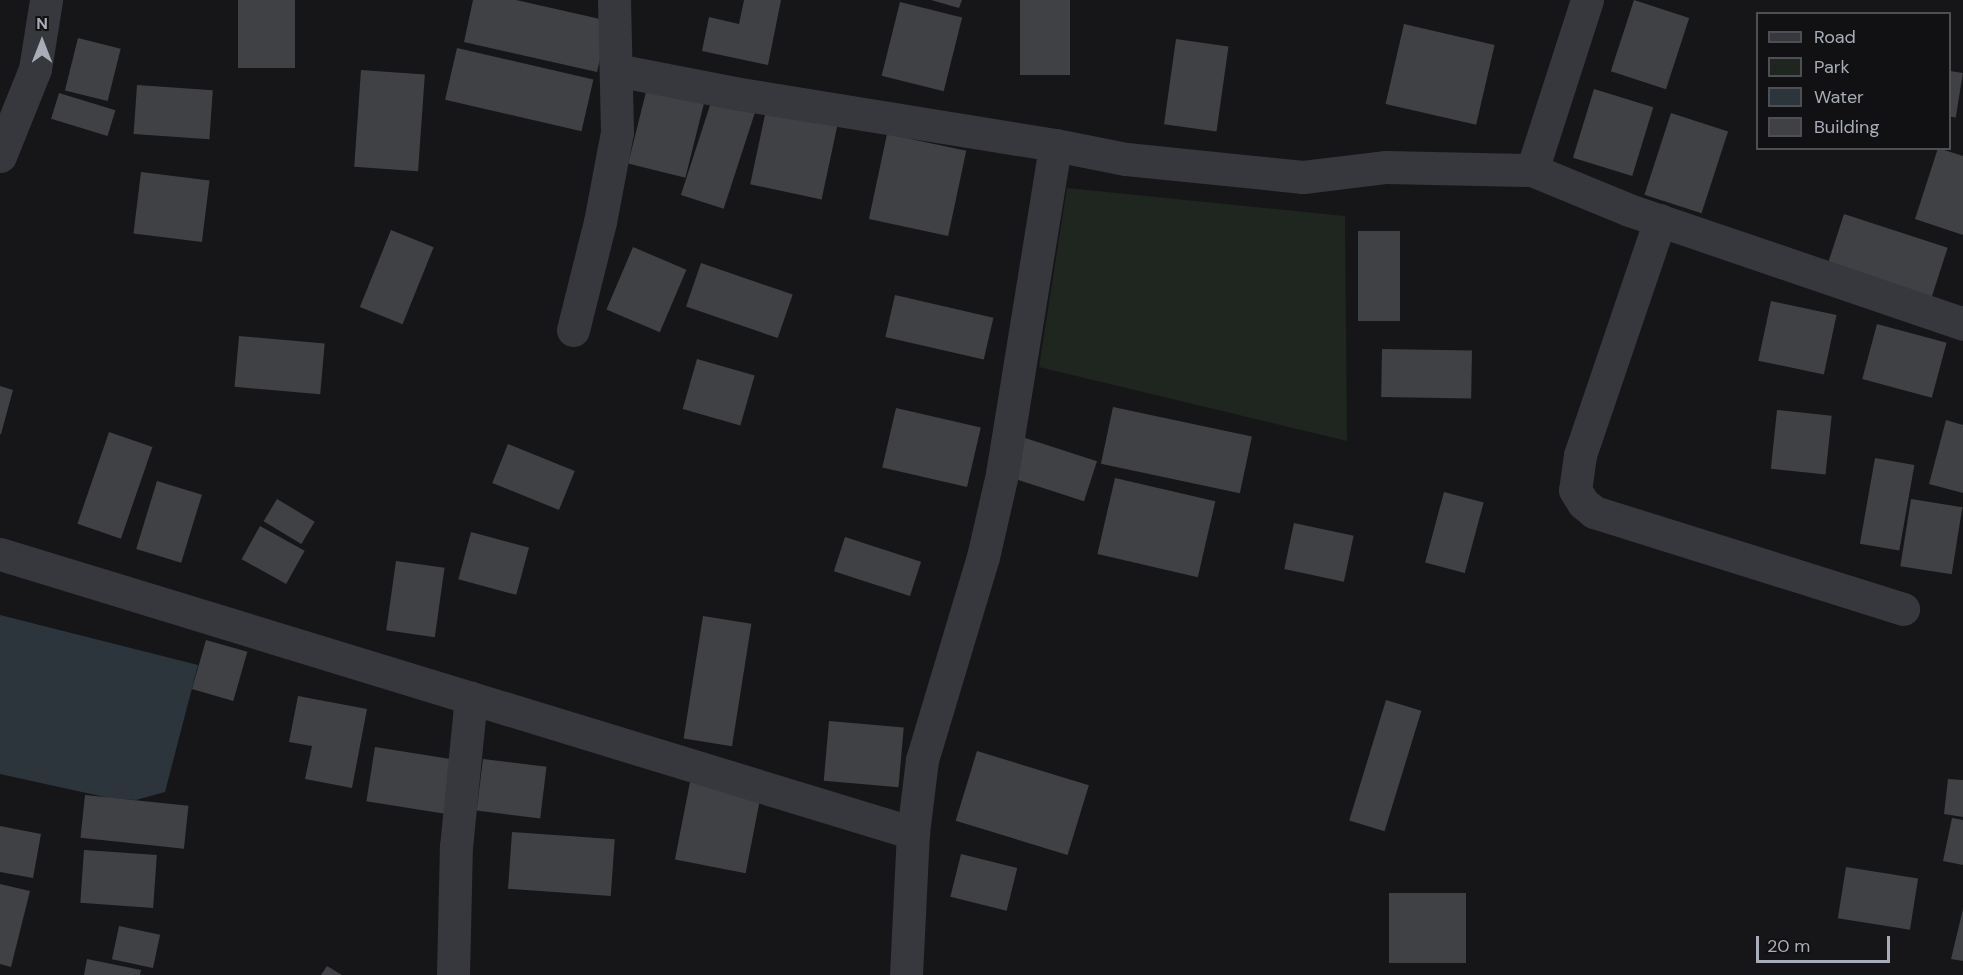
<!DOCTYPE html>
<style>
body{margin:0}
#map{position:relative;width:1963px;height:975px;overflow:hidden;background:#161618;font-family:"DM Sans",sans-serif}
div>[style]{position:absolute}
.green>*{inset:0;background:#1e261f}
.water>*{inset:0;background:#2c353c}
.building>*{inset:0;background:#404145;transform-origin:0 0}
.minor>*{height:33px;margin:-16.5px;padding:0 16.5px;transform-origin:16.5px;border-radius:16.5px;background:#37383d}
span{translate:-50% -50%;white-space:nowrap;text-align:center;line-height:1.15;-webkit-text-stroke:4.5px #111113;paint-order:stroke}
.legend{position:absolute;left:1756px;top:12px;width:195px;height:138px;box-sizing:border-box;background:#111113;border:2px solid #4d4f55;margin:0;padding:8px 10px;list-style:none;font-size:18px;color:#a8adb8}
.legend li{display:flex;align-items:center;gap:12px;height:30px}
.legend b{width:30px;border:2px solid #4d4f55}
.north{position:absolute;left:12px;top:12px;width:60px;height:60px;-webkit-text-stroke:4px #111113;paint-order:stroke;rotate:0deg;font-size:16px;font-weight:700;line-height:24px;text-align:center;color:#a8adb8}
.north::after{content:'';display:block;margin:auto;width:21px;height:27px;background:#a8adb8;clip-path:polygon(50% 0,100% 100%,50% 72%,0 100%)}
.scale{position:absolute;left:1756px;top:936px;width:134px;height:27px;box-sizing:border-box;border:3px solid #a8adb8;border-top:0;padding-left:8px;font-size:18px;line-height:21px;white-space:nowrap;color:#a8adb8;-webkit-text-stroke:4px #111113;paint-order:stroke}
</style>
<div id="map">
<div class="green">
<div style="clip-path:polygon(1067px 188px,1345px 216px,1347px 441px,1039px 367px)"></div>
</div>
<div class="water">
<div style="clip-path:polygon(0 615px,198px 665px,165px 792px,136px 800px,109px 798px,0 774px)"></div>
</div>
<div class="building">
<div style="left:238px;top:0;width:57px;height:68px"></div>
<div style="clip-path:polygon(473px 0,516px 0,609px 21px,597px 72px,464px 42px)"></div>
<div style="clip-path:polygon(744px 0,781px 0,768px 65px,702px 51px,709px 17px,739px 24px)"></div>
<div style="clip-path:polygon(931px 0,962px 0,959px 8px)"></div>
<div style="left:1020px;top:0;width:50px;height:75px"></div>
<div style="left:1634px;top:0;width:58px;height:75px;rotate:18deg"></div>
<div style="left:900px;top:2px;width:64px;height:76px;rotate:14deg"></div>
<div style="left:1404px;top:24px;width:93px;height:82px;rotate:13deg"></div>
<div style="left:78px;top:38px;width:44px;height:54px;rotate:14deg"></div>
<div style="left:1176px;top:39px;width:53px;height:86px;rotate:8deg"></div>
<div style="left:457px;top:48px;width:140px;height:53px;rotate:13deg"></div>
<div style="left:361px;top:70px;width:64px;height:97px;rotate:4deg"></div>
<div style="left:1950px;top:71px;width:13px;height:45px;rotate:9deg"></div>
<div style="left:648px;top:84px;width:59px;height:82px;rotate:14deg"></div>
<div style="left:137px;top:85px;width:76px;height:49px;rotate:4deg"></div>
<div style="left:1594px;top:89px;width:62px;height:72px;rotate:17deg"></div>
<div style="left:59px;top:93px;width:59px;height:27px;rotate:17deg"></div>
<div style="left:713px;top:96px;width:45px;height:104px;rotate:18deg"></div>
<div style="left:766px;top:110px;width:73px;height:76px;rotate:12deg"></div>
<div style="left:1671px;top:113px;width:60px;height:86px;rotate:18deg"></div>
<div style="left:887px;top:134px;width:81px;height:87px;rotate:12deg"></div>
<div style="clip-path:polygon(1938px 148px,1963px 156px,1963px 235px,1915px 219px)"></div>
<div style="left:141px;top:172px;width:69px;height:62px;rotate:7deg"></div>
<div style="left:1844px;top:214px;width:109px;height:57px;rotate:18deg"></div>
<div style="left:391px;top:230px;width:46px;height:83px;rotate:22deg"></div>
<div style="left:1358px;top:231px;width:42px;height:90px"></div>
<div style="left:633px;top:247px;width:58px;height:68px;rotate:23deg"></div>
<div style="left:701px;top:263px;width:97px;height:46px;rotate:19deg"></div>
<div style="left:895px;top:295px;width:101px;height:43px;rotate:13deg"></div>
<div style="left:1771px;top:301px;width:67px;height:61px;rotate:12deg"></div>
<div style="left:1877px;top:324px;width:72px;height:57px;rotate:15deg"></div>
<div style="left:239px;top:336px;width:86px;height:51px;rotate:5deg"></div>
<div style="left:1382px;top:349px;width:90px;height:48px;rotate:1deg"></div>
<div style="left:697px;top:359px;width:60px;height:52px;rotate:16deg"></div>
<div style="clip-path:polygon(0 386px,13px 390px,1px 434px,0 434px)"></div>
<div style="left:1113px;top:407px;width:142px;height:58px;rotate:12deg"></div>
<div style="left:896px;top:408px;width:87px;height:61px;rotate:13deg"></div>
<div style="left:1777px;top:410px;width:55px;height:59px;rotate:6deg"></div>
<div style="clip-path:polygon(1946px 420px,1963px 425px,1963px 493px,1929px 484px)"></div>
<div style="left:109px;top:432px;width:46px;height:97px;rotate:19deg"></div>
<div style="left:1019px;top:436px;width:82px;height:42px;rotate:18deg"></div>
<div style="left:508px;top:444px;width:72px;height:42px;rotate:22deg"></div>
<div style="left:1875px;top:458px;width:40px;height:87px;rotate:10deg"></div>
<div style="left:1115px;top:478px;width:103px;height:78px;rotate:13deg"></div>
<div style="left:157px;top:481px;width:47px;height:71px;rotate:17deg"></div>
<div style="left:1444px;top:492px;width:41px;height:73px;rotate:15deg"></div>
<div style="left:277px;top:499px;width:44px;height:26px;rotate:31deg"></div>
<div style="left:1911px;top:499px;width:52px;height:68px;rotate:9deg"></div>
<div style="left:1294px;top:523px;width:61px;height:47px;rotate:12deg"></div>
<div style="left:260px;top:526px;width:51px;height:38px;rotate:29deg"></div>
<div style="left:471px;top:532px;width:60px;height:49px;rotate:15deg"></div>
<div style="left:845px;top:537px;width:80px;height:36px;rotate:18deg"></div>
<div style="left:396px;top:561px;width:49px;height:70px;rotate:8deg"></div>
<div style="left:703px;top:616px;width:49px;height:124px;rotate:9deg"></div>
<div style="left:206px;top:640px;width:43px;height:51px;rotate:16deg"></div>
<div style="clip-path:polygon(298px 696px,367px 709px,352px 788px,305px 779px,312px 746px,289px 742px)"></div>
<div style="left:1386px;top:700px;width:37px;height:126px;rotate:17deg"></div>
<div style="left:829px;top:721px;width:75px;height:60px;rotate:5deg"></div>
<div style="left:375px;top:747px;width:81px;height:55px;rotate:9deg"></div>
<div style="left:977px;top:751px;width:117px;height:73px;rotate:17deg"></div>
<div style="left:483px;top:759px;width:64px;height:52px;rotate:7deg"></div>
<div style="clip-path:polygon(1948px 779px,1963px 780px,1963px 817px,1944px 814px)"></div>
<div style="left:690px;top:782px;width:72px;height:79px;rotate:11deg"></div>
<div style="left:85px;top:795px;width:104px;height:43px;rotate:6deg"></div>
<div style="clip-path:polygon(1952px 818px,1963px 820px,1963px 865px,1943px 861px)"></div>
<div style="clip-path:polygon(0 826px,41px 834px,33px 878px,0 872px)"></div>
<div style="left:512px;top:832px;width:103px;height:57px;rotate:4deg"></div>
<div style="left:84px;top:850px;width:73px;height:53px;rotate:4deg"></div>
<div style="left:961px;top:854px;width:58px;height:44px;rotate:14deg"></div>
<div style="left:1846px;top:867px;width:73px;height:52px;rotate:9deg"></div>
<div style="clip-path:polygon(0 884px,30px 891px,11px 967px,0 964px)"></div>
<div style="left:1466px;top:893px;width:70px;height:77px;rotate:90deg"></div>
<div style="clip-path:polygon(1963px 909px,1963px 961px,1951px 959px)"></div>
<div style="left:119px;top:926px;width:42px;height:34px;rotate:12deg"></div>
<div style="clip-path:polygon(87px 959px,141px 970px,140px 975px,84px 975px)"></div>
<div style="clip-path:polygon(327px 966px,342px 975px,321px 975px)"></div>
</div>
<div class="minor">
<div style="left:1587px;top:0;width:179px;rotate:107.9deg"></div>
<div style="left:1532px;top:170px;width:105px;rotate:22.4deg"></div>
<div style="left:1629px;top:210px;width:353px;rotate:18.8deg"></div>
<div style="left:616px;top:70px;width:126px;rotate:11deg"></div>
<div style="left:740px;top:94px;width:319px;rotate:9.2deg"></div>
<div style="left:0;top:156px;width:94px;rotate:-68.1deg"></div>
<div style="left:35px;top:69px;width:70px;rotate:-80.9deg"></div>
<div style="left:1660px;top:220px;width:248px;rotate:108.8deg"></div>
<div style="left:1580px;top:455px;width:35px;rotate:98deg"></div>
<div style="left:1575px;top:490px;width:15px;rotate:58deg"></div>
<div style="left:1583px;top:503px;width:14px;rotate:39deg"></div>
<div style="left:1594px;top:512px;width:324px;rotate:17.4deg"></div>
<div style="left:573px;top:330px;width:111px;rotate:-76deg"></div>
<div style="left:600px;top:222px;width:92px;rotate:-79.3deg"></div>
<div style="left:617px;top:132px;width:132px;rotate:-91.3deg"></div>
<div style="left:0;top:554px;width:955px;rotate:16.99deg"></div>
<div style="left:453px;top:975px;width:128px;rotate:-88.7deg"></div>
<div style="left:456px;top:847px;width:150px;rotate:-84.3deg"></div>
<div style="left:906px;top:975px;width:142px;rotate:-87.2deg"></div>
<div style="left:913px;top:833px;width:74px;rotate:-83deg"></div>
<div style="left:922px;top:760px;width:212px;rotate:-73.3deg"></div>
<div style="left:983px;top:557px;width:85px;rotate:-77.1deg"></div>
<div style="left:1002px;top:474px;width:333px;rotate:-80.8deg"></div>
<div style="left:1055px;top:145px;width:72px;rotate:11.2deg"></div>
<div style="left:1126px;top:159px;width:178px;rotate:5.8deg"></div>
<div style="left:1303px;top:177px;width:84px;rotate:-6.9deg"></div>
<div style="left:1386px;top:167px;width:146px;rotate:1.2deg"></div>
</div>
<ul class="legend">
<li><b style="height:8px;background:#37383d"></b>Road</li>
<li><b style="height:16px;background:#1e261f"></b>Park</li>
<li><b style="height:16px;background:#2c353c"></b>Water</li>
<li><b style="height:16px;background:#404145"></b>Building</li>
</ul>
<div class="north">N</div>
<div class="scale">20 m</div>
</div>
